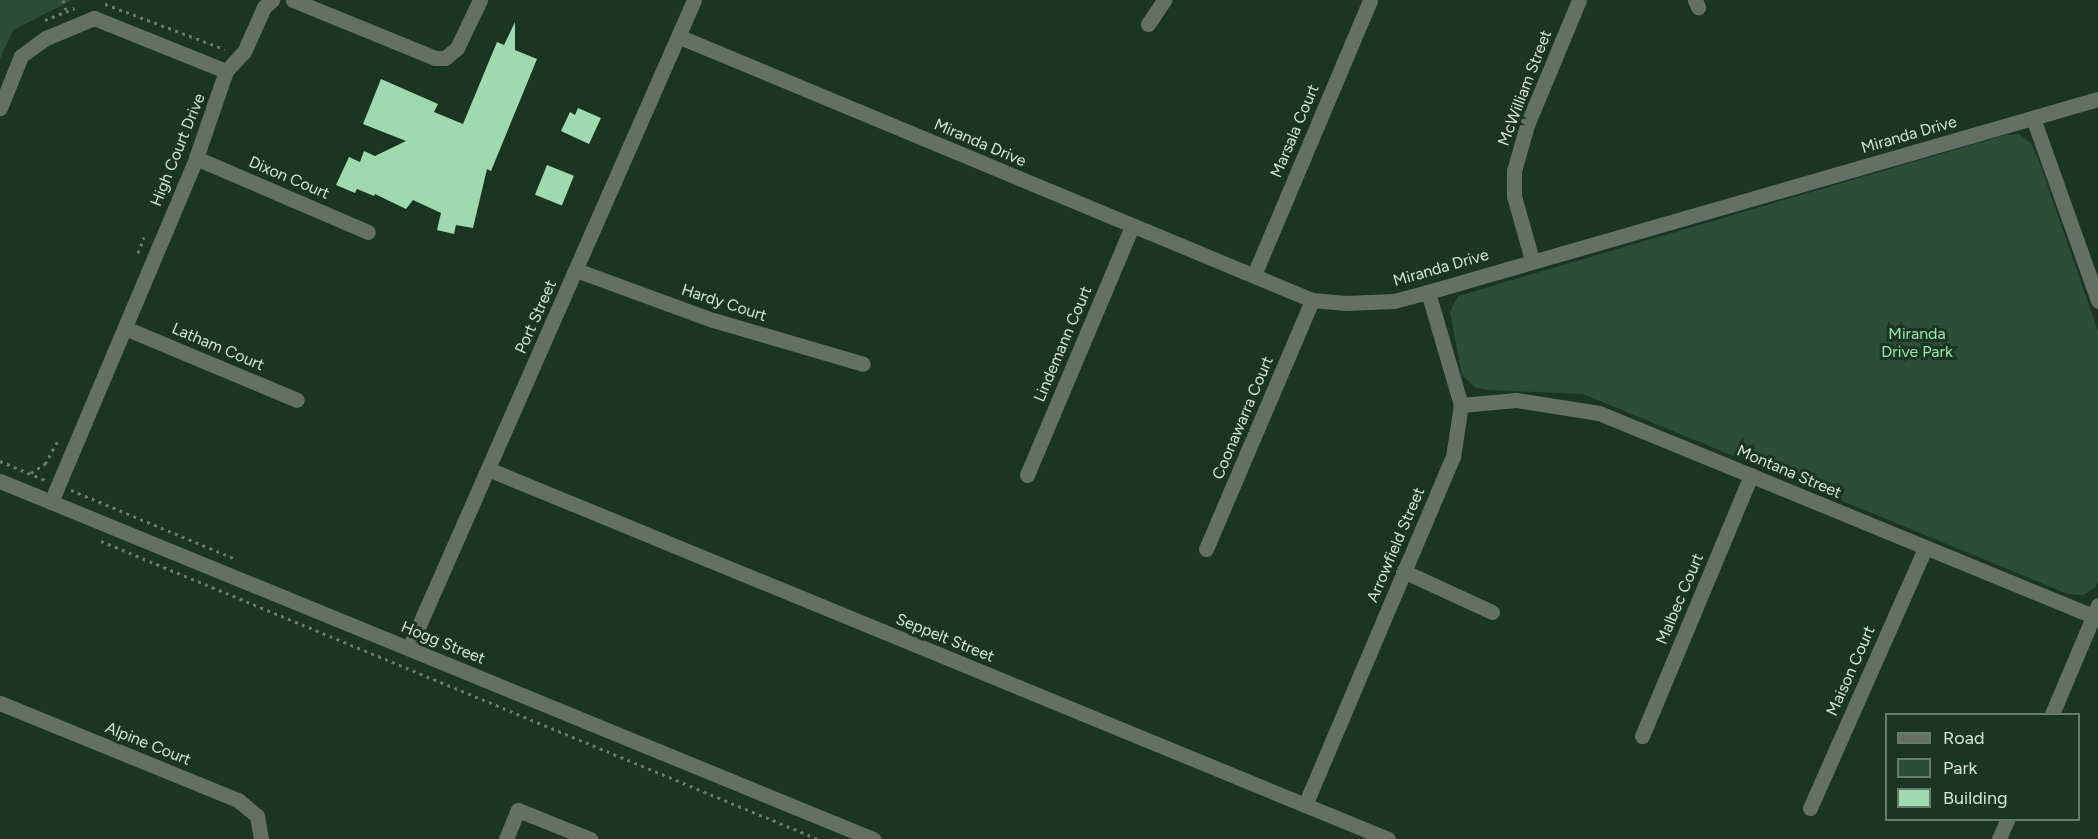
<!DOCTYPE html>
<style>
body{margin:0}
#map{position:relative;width:2098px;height:839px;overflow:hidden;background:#1b3523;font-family:Figtree,sans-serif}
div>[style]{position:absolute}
.green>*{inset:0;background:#2c4e36}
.building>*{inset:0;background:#9ddaad;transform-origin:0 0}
.path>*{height:3px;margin-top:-1.5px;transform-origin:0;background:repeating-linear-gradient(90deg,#657b6b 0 3px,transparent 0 7.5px)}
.minor>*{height:15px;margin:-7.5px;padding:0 7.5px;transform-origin:7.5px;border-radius:7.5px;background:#647066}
span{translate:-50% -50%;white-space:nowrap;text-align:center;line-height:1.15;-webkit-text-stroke:6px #1b3523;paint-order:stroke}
.street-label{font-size:16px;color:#d5e4d8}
.park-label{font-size:16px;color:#93e8ac}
.legend{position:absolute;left:1885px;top:713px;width:195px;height:108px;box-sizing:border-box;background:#1b3523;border:2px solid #657b6b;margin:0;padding:8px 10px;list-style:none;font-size:18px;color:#d5e4d8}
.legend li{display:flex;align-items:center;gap:12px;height:30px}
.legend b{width:30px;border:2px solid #657b6b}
</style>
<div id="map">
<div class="green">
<div style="clip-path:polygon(0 0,72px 0,13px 30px,0 59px)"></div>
<div style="clip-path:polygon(2019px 134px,2031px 143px,2038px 158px,2098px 331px,2098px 581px,2095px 588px,2083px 595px,2068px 594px,1583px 394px,1488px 390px,1476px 388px,1462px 375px,1450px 312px,1458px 296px,2005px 135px)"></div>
</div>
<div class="building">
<div style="clip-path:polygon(515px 22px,515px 50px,537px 59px,491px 171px,487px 169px,473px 228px,456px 225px,454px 234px,437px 230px,441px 213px,413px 200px,406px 209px,375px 194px,374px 196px,357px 189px,355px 193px,336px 185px,349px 157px,360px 162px,364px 151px,375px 156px,406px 141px,363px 124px,381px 79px,438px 104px,434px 112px,463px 124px,497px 42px,504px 45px)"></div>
<div style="clip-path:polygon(578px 108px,601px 118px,589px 144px,561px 131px,570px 112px,575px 115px)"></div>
<div style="left:547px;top:165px;width:29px;height:32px;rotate:22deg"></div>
</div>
<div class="path">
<div style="left:63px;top:0;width:10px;rotate:73deg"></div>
<div style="left:105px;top:4px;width:128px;rotate:20.6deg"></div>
<div style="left:45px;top:20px;width:32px;rotate:-22deg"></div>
<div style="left:138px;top:253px;width:17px;rotate:-69deg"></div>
<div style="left:0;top:461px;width:49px;rotate:22.9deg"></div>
<div style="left:31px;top:473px;width:17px;rotate:-33deg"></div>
<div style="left:45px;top:464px;width:26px;rotate:-61deg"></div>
<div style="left:71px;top:490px;width:179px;rotate:22.7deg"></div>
<div style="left:101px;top:541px;width:776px;rotate:22.57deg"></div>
</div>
<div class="minor">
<div style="left:293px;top:0;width:153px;rotate:22.2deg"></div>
<div style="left:435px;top:58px;width:10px"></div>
<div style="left:445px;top:58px;width:16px;rotate:-40deg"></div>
<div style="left:457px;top:48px;width:53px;rotate:-64.4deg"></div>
<div style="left:1695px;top:0;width:8px;rotate:67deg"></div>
<div style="left:1148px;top:24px;width:29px;rotate:-56deg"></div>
<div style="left:680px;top:37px;width:685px;rotate:22.59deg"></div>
<div style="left:1312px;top:300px;width:34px;rotate:5deg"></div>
<div style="left:1346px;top:303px;width:48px;rotate:-2.4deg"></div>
<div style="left:1394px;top:301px;width:35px;rotate:-15deg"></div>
<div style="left:1428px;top:292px;width:697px;rotate:-16.07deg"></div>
<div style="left:0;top:108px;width:56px;rotate:-68deg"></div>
<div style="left:21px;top:56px;width:31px;rotate:-36deg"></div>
<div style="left:46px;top:38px;width:52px;rotate:-22.6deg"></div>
<div style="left:94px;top:18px;width:142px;rotate:21.9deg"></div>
<div style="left:2033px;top:118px;width:194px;rotate:70.4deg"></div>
<div style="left:196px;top:158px;width:187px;rotate:23.3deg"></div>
<div style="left:1532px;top:260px;width:66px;rotate:-105.7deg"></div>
<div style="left:1514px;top:196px;width:25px;rotate:-90deg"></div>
<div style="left:1514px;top:171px;width:48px;rotate:-74.2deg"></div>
<div style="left:1527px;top:125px;width:135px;rotate:-67.4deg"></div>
<div style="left:576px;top:270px;width:146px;rotate:20.1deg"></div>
<div style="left:713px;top:320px;width:156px;rotate:16.3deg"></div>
<div style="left:1254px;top:275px;width:298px;rotate:-67.1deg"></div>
<div style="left:125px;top:328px;width:186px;rotate:22.7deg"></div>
<div style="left:1461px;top:405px;width:55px;rotate:-5.2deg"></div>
<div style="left:1516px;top:400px;width:84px;rotate:8.9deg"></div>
<div style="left:1599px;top:413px;width:534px;rotate:22.34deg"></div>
<div style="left:488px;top:469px;width:973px;rotate:22.35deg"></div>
<div style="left:1027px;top:475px;width:269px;rotate:-67.1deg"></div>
<div style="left:0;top:481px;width:944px;rotate:22.3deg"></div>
<div style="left:51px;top:502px;width:373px;rotate:-67.1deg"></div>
<div style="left:196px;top:158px;width:92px;rotate:-71deg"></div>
<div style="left:226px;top:71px;width:26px;rotate:-47deg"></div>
<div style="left:244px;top:52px;width:49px;rotate:-66deg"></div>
<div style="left:264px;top:7px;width:11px;rotate:-41deg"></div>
<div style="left:1206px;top:549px;width:271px;rotate:-66.9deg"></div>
<div style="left:1403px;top:571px;width:98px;rotate:24.7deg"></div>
<div style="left:409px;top:648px;width:708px;rotate:-66.26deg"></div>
<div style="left:0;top:703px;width:257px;rotate:22.2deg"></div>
<div style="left:238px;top:800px;width:25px;rotate:40deg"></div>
<div style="left:257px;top:816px;width:23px;rotate:80deg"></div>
<div style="left:2052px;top:714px;width:118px;rotate:-67.1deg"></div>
<div style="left:1642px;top:736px;width:283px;rotate:-67.3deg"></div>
<div style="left:1305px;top:805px;width:378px;rotate:-67deg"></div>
<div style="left:1453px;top:457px;width:53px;rotate:-81.3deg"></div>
<div style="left:1461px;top:405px;width:118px;rotate:-106.3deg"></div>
<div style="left:1810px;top:808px;width:283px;rotate:-66.1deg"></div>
<div style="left:506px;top:839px;width:31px;rotate:-68deg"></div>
<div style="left:518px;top:810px;width:78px;rotate:21.9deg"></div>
<div style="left:1999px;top:839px;width:21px;rotate:-67deg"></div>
</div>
<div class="street-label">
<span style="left:1525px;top:88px;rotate:-69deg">McWilliam Street</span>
<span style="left:1295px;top:131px;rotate:-67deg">Marsala Court</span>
<span style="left:1909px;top:135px;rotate:-16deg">Miranda Drive</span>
<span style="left:980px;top:143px;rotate:23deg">Miranda Drive</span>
<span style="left:178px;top:150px;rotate:-68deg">High Court Drive</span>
<span style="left:289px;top:178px;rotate:23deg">Dixon Court</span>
<span style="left:1441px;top:268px;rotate:-16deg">Miranda Drive</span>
<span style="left:724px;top:303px;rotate:18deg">Hardy Court</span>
<span style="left:536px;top:317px;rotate:-66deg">Port Street</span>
<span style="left:1063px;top:344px;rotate:-67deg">Lindemann Court</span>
<span style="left:218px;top:347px;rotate:23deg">Latham Court</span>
<span style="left:1243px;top:418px;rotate:-67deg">Coonawarra Court</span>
<span style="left:1789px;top:472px;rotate:23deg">Montana Street</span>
<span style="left:1396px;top:545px;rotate:-67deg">Arrowfield Street</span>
<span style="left:1680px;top:599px;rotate:-67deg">Malbec Court</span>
<span style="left:945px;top:638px;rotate:22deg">Seppelt Street</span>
<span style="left:443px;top:643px;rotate:22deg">Hogg Street</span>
<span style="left:1851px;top:671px;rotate:-66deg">Maison Court</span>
<span style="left:148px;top:744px;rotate:22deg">Alpine Court</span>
</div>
<div class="park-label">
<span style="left:1917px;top:343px">Miranda<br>Drive Park</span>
</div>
<ul class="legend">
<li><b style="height:8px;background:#647066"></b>Road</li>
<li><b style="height:16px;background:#2c4e36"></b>Park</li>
<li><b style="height:16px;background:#9ddaad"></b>Building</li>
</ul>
</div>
